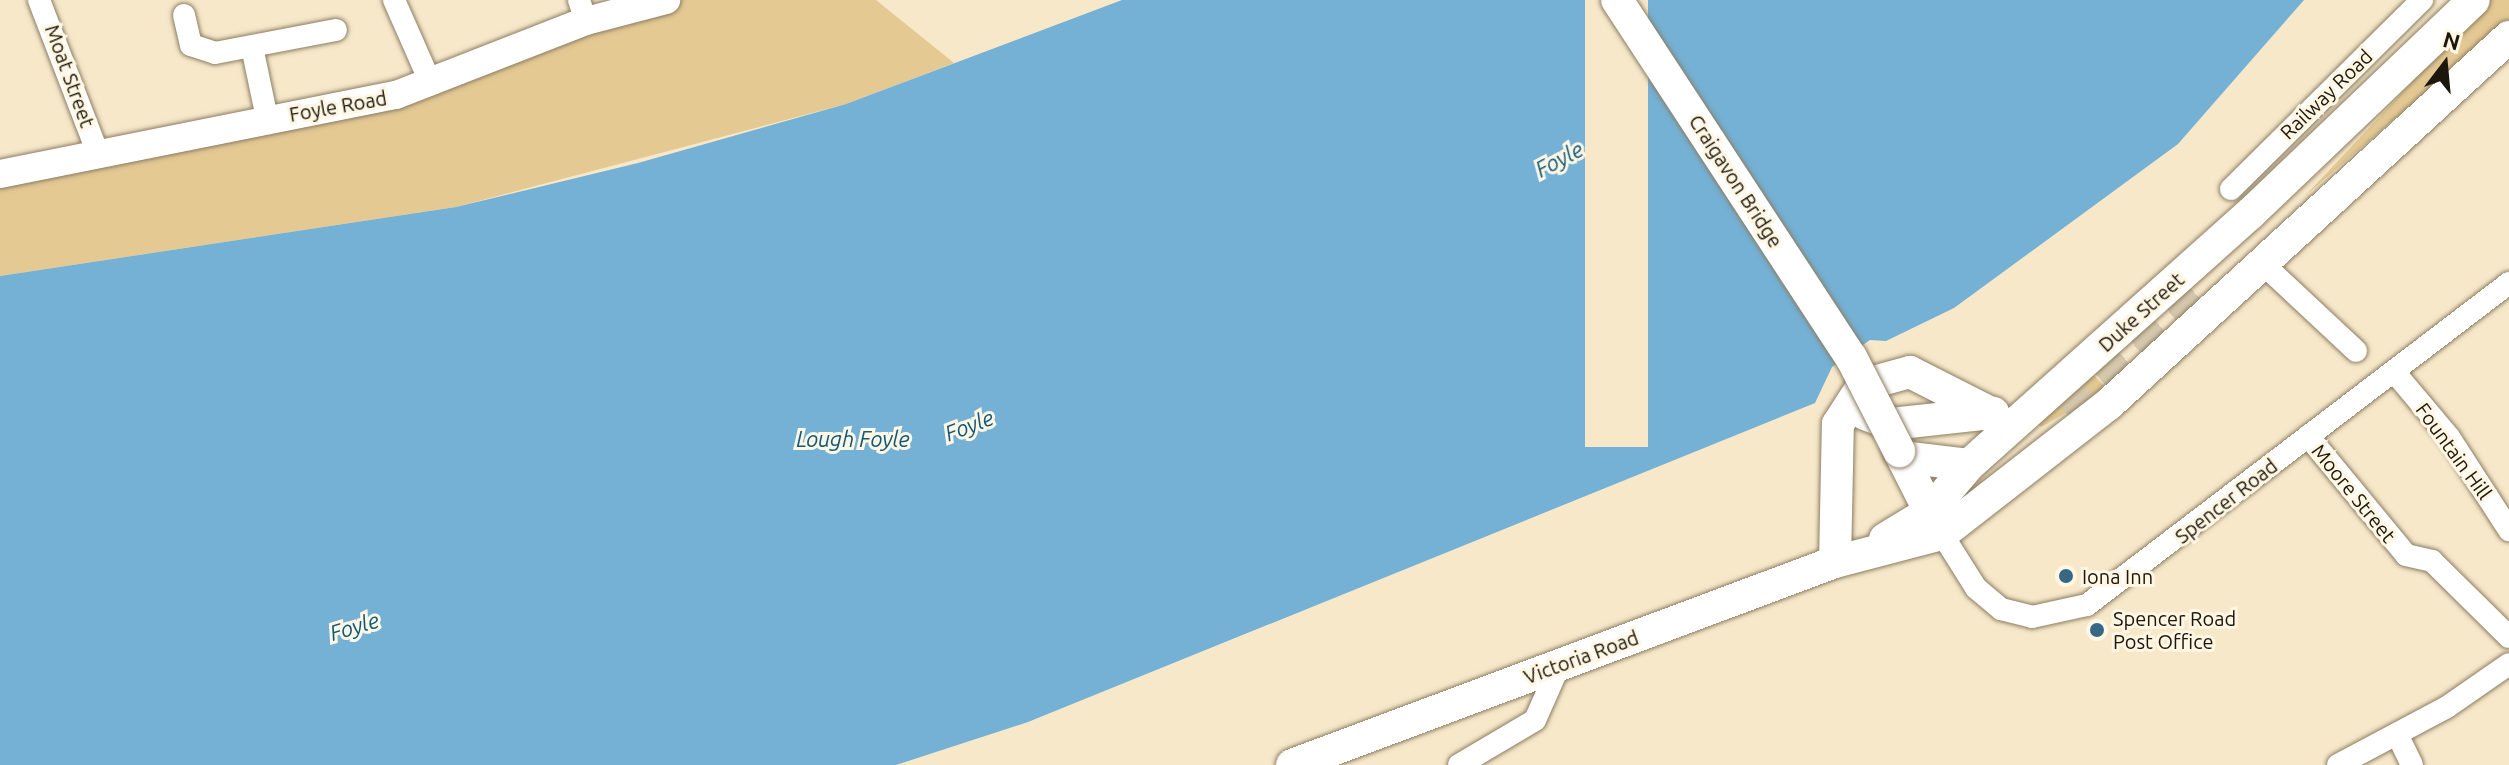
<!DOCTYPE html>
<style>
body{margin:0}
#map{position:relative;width:2509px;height:765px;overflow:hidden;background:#f7e8ca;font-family:Ubuntu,sans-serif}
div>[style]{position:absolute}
.green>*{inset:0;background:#e4c993}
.water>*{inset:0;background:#74b1d5}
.pier>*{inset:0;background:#f7e8ca;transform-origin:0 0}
.highway-tunnel>*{height:32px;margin-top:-16px;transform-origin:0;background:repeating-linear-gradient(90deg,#d6c9ae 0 32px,transparent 0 48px)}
.roads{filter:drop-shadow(0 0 2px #8b7d62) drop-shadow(0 0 2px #8b7d62)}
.minor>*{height:22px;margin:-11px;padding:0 11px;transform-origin:11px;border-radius:11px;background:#fff}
.major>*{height:28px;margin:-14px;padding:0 14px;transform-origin:14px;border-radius:14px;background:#fff}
.highway>*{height:32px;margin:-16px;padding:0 16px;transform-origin:16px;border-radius:16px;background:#fff}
.bridges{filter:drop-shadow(0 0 2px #8b7d62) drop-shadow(0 0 2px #8b7d62)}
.highway-bridge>*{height:32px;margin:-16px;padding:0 16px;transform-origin:16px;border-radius:16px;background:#fff}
.dots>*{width:22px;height:22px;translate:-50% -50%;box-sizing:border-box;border:4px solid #fff6e4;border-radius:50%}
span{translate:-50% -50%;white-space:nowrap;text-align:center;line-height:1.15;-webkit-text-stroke:6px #fff6e4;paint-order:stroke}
.street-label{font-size:20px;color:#1c170c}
.poi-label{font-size:20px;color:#1c170c}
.left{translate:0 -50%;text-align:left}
.water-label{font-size:22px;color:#0d5a7e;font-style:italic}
.north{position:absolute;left:2405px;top:24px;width:80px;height:80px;-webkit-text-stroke:6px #fff6e4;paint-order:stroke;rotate:16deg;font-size:22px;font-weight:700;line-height:32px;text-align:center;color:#1c170c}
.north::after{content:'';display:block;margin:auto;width:28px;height:36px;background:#1c170c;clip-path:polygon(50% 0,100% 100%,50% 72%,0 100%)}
</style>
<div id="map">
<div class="green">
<div style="clip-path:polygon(666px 0,876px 0,954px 63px,846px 104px,456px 207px,0 276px,0 174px,396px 95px)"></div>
<div style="clip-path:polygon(2489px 0,2509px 0,2509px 20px,2305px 196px)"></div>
<div style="clip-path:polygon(2090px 372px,2108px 389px,2041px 427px,2037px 422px)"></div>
</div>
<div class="water">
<div style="clip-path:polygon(1122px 0,2304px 0,2178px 144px,1954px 308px,1886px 341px,1870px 340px,1832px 367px,1815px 403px,1028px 722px,896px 765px,0 765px,0 276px,456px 207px,638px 163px,846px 104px)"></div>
</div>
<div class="pier">
<div style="left:1585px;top:0;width:63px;height:447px"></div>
</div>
<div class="highway-tunnel">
<div style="left:2059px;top:405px;width:177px;rotate:-40.6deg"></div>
</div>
<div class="roads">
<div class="minor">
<div style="left:39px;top:0;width:165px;rotate:69deg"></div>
<div style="left:394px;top:0;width:92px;rotate:66.2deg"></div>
<div style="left:579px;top:0;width:22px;rotate:72deg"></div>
<div style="left:184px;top:15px;width:31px;rotate:77deg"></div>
<div style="left:191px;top:45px;width:25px;rotate:18deg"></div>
<div style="left:215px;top:53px;width:123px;rotate:-10.8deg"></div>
<div style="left:252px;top:47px;width:73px;rotate:78.1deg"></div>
<div style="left:2231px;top:189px;width:269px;rotate:-44.7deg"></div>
<div style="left:2261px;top:262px;width:130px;rotate:43.1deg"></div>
<div style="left:2396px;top:374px;width:82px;rotate:49.9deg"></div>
<div style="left:2449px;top:437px;width:111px;rotate:57.2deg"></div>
<div style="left:2308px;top:436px;width:154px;rotate:50.5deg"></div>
<div style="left:2406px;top:555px;width:27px;rotate:13deg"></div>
<div style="left:2432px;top:561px;width:108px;rotate:44.6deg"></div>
<div style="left:1942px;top:534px;width:64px;rotate:57.8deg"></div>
<div style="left:1976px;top:588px;width:33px;rotate:40deg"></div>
<div style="left:2001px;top:609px;width:32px;rotate:14deg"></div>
<div style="left:2032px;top:617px;width:56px;rotate:-12.3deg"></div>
<div style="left:2087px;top:605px;width:531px;rotate:-37.34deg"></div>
<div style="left:2397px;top:734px;width:34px;rotate:64deg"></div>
<div style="left:1459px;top:765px;width:88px;rotate:-30.6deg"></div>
<div style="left:1535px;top:720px;width:59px;rotate:-66deg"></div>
<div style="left:2338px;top:765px;width:123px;rotate:-28deg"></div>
<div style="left:2447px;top:707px;width:75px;rotate:-34.7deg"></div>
</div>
<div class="major">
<div style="left:0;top:174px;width:404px;rotate:-11.3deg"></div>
<div style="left:396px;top:95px;width:204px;rotate:-21.3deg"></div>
<div style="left:586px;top:21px;width:83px;rotate:-14.7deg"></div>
</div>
<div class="highway">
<div style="left:1865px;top:414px;width:28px;rotate:21deg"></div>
<div style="left:1891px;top:424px;width:103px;rotate:-6.2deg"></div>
<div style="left:1899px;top:451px;width:86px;rotate:63.1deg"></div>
<div style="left:1902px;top:457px;width:67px;rotate:6.8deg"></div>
<div style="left:1885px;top:539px;width:52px;rotate:-31.5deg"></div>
<div style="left:1929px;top:512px;width:62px;rotate:-49.6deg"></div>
<div style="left:1969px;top:465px;width:378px;rotate:-41.8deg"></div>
<div style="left:2251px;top:213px;width:308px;rotate:-43.7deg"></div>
<div style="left:1835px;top:562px;width:138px;rotate:-88.8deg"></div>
<div style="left:1838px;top:424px;width:46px;rotate:-57.3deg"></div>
<div style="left:1863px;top:385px;width:49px;rotate:-15.5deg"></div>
<div style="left:1910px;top:372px;width:89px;rotate:26.9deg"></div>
<div style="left:1292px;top:765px;width:580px;rotate:-20.5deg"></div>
<div style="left:1835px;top:562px;width:111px;rotate:-14.7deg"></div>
<div style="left:1942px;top:534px;width:212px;rotate:-37.9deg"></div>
<div style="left:2109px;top:404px;width:543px;rotate:-42.54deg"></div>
</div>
</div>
<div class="bridges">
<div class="highway-bridge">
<div style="left:1617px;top:0;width:427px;rotate:56.8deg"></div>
<div style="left:1851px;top:357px;width:106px;rotate:62.9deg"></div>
</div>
</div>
<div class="dots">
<div style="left:2066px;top:576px;background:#356885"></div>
<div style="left:2097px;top:630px;background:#356885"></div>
</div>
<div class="street-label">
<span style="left:70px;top:76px;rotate:70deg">Moat Street</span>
<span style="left:2326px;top:94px;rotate:-44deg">Railway Road</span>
<span style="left:338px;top:106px;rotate:-10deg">Foyle Road</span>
<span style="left:1736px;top:181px;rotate:57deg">Craigavon Bridge</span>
<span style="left:2141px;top:312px;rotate:-42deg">Duke Street</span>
<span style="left:2454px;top:451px;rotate:54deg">Fountain Hill</span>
<span style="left:2354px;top:493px;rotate:51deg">Moore Street</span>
<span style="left:2226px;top:501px;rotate:-38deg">Spencer Road</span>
<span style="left:1581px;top:657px;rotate:-20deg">Victoria Road</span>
</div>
<div class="poi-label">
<span class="left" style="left:2082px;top:576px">Iona Inn</span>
<span class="left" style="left:2113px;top:630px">Spencer Road<br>Post Office</span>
</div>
<div class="water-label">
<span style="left:1559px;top:159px;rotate:-28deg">Foyle</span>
<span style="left:969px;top:425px;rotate:-21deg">Foyle</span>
<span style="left:853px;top:439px">Lough Foyle</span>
<span style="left:354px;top:626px;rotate:-17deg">Foyle</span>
</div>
<div class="north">N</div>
</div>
